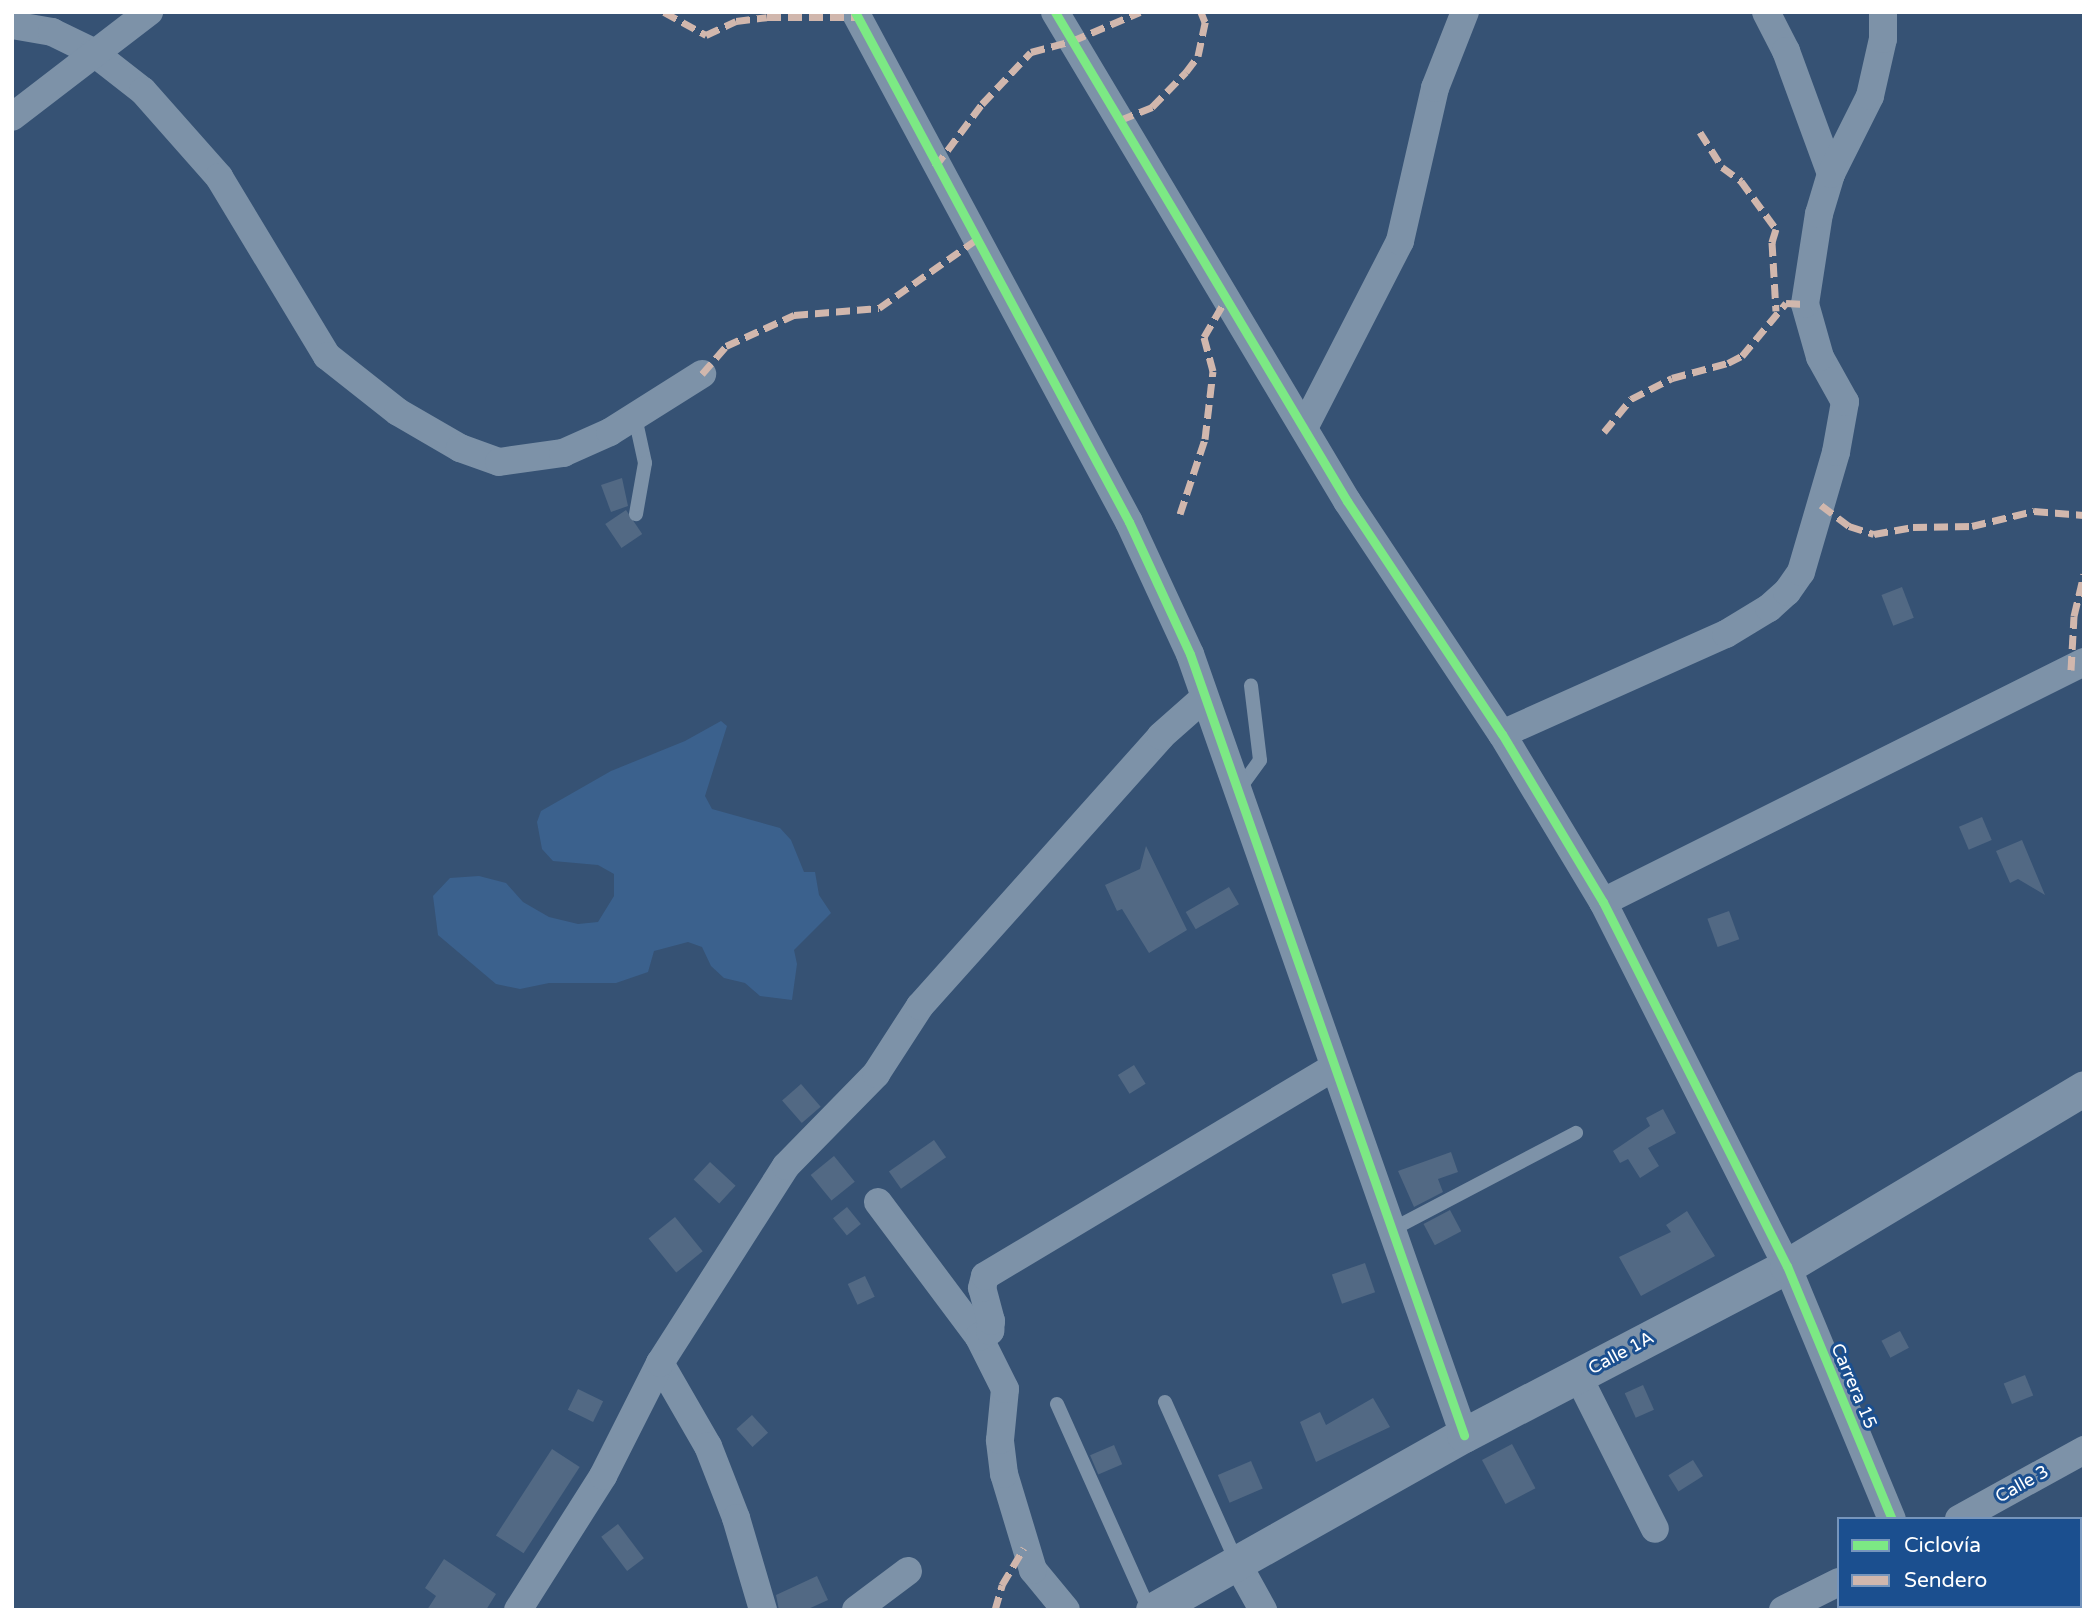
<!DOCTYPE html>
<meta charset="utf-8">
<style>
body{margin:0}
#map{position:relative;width:2096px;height:1622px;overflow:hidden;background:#365274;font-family:"Varela Round",sans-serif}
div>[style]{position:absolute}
.water>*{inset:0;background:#3b618d}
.building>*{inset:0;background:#526984;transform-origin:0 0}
.service>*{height:14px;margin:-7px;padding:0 7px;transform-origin:7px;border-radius:7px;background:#7d92a8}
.minor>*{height:28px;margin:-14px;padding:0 14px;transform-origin:14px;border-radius:14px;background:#7d92a8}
.tertiary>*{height:35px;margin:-17.5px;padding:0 17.5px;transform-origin:17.5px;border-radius:17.5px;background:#7d92a8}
.quiet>*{height:7px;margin-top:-3.5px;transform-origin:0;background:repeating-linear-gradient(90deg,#d1b7ad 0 14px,transparent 0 21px)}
.cycleway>*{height:9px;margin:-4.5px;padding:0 4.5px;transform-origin:4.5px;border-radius:4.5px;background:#7ce984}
span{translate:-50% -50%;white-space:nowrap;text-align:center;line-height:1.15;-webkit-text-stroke:6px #1b4f8f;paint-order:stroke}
.street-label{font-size:18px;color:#fff}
.frame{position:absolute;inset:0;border:14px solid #fff;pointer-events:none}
.legend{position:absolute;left:1837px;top:1517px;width:245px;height:91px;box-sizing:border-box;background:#1b4f8f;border:2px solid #7695bc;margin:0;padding:9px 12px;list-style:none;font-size:21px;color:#fff}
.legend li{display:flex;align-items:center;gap:14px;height:35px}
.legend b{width:35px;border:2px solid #7695bc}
</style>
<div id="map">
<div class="water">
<div style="clip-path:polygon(721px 721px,727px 726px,705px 796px,712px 809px,780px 828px,791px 840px,804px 872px,815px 872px,819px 895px,831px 913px,794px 950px,797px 964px,792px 1000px,760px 996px,745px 983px,724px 978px,711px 966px,702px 947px,688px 942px,654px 951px,648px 972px,616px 983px,549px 983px,520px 989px,496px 984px,438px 935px,433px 896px,450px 878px,479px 876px,506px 883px,523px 902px,549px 917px,578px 924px,598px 922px,614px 896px,614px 874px,598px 865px,553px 861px,542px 849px,537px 822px,541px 811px,611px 771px,685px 741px)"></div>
</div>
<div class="building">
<div style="clip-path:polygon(622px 478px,628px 506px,611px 512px,601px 485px)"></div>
<div style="left:626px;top:510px;width:29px;height:25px;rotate:56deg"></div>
<div style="left:1902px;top:587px;width:33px;height:22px;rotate:69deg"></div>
<div style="left:1982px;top:817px;width:25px;height:25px;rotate:67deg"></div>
<div style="clip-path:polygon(2022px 840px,2045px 895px,2018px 879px,2010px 883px,1996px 851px)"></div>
<div style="clip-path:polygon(1146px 846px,1187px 930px,1149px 953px,1122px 909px,1117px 911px,1105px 885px,1140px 869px)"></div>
<div style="left:1229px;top:887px;width:20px;height:50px;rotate:60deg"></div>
<div style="left:1729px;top:911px;width:30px;height:23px;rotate:70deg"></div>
<div style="left:1134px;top:1065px;width:22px;height:19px;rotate:58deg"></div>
<div style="left:801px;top:1084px;width:30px;height:25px;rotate:49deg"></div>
<div style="clip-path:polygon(1663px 1109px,1676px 1133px,1648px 1148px,1659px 1166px,1640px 1178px,1628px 1159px,1620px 1163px,1613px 1151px,1650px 1126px,1646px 1118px)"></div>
<div style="left:934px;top:1140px;width:21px;height:55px;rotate:55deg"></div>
<div style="clip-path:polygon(1451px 1152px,1458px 1172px,1438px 1179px,1443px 1192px,1414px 1207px,1398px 1171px)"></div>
<div style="left:834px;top:1156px;width:33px;height:30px;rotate:51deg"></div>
<div style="left:710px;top:1162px;width:35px;height:24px;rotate:43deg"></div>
<div style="left:847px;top:1207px;width:22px;height:18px;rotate:51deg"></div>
<div style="left:1450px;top:1210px;width:24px;height:30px;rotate:62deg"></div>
<div style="clip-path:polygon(1687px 1211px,1715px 1256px,1641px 1296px,1619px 1257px,1671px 1232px,1666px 1225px)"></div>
<div style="left:675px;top:1217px;width:44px;height:34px;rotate:51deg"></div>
<div style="left:1365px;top:1263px;width:31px;height:35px;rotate:71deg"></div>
<div style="left:865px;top:1276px;width:23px;height:19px;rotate:65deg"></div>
<div style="left:1900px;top:1331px;width:19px;height:21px;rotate:62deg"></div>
<div style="left:2025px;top:1375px;width:22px;height:23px;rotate:68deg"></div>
<div style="left:1643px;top:1385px;width:27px;height:20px;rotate:66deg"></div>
<div style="left:578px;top:1389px;width:28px;height:23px;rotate:26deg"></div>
<div style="clip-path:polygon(1373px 1398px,1390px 1427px,1316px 1462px,1300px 1422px,1320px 1412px,1326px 1425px)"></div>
<div style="left:752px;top:1415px;width:24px;height:21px;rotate:48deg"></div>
<div style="left:1512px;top:1444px;width:50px;height:34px;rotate:62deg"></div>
<div style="left:1114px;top:1445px;width:21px;height:26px;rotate:67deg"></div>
<div style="left:552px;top:1449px;width:33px;height:103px;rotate:33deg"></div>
<div style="left:1693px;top:1460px;width:19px;height:29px;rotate:58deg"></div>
<div style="left:1251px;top:1461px;width:30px;height:36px;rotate:67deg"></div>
<div style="left:618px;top:1524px;width:43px;height:21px;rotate:53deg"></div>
<div style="clip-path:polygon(444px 1559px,496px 1594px,486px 1610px,427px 1610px,436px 1596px,425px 1588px)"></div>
<div style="clip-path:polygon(817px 1576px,828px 1600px,806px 1610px,779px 1610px,776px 1595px)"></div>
</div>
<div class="service">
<div style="left:635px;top:417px;width:47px;rotate:77.7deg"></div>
<div style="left:645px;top:463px;width:52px;rotate:100deg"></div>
<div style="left:1237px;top:792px;width:39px;rotate:-54deg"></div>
<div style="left:1260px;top:760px;width:75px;rotate:-96.9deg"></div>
<div style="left:1391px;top:1230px;width:209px;rotate:-27.7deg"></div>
<div style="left:1165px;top:1402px;width:176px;rotate:65.9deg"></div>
<div style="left:1057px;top:1404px;width:226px;rotate:65.9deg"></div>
</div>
<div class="minor">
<div style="left:855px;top:12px;width:579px;rotate:61.75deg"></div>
<div style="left:1129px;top:522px;width:145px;rotate:65.2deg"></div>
<div style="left:1190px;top:654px;width:828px;rotate:70.67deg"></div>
<div style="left:1055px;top:12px;width:570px;rotate:59.16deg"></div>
<div style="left:1347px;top:501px;width:280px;rotate:56.4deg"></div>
<div style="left:1502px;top:734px;width:196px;rotate:59deg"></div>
<div style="left:1603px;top:902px;width:408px;rotate:63.2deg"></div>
<div style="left:1787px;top:1266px;width:274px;rotate:67.5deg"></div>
<div style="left:1766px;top:12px;width:44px;rotate:62.9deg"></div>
<div style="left:1786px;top:51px;width:131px;rotate:69.9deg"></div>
<div style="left:12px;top:25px;width:41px;rotate:9.9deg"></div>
<div style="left:52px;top:32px;width:46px;rotate:26deg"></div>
<div style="left:93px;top:52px;width:63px;rotate:38deg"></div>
<div style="left:143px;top:91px;width:115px;rotate:48.5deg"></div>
<div style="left:219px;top:177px;width:209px;rotate:58.9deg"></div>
<div style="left:327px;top:356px;width:90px;rotate:38.3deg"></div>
<div style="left:398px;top:412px;width:72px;rotate:30.1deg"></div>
<div style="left:460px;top:448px;width:41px;rotate:19.7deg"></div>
<div style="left:499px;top:462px;width:65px;rotate:-8deg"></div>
<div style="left:563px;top:453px;width:51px;rotate:-24.1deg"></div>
<div style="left:610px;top:432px;width:109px;rotate:-32.2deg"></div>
<div style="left:12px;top:117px;width:173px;rotate:-37.5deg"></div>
<div style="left:1305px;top:426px;width:208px;rotate:-62.8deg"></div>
<div style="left:1400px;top:241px;width:157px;rotate:-77.1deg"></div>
<div style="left:1435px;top:88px;width:82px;rotate:-68.5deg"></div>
<div style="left:1502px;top:734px;width:245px;rotate:-24.1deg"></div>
<div style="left:1726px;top:634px;width:50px;rotate:-31.2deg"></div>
<div style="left:1769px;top:608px;width:24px;rotate:-42deg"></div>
<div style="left:1787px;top:592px;width:24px;rotate:-55deg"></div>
<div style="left:1801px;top:572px;width:125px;rotate:-73.7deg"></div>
<div style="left:1836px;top:452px;width:51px;rotate:-79.8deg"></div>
<div style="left:1845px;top:402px;width:51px;rotate:-119.1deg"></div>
<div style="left:1820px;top:357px;width:55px;rotate:-105.8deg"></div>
<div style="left:1805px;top:304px;width:91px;rotate:-81.2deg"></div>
<div style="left:1819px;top:214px;width:42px;rotate:-73.3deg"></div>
<div style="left:1831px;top:174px;width:87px;rotate:-63.4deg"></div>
<div style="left:1870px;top:96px;width:58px;rotate:-77.2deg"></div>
<div style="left:1883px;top:39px;width:27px;rotate:-90deg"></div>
<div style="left:1603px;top:902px;width:538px;rotate:-26.52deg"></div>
<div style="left:878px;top:1202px;width:169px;rotate:53.2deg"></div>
<div style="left:660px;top:1363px;width:96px;rotate:60deg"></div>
<div style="left:708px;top:1446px;width:77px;rotate:68.7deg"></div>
<div style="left:736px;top:1518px;width:96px;rotate:73.6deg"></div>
<div style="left:1578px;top:1376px;width:171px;rotate:63.3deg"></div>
<div style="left:1959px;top:1519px;width:143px;rotate:-28.9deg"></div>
<div style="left:1237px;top:1563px;width:54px;rotate:61deg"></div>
<div style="left:1925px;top:1606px;width:4px;rotate:63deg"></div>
<div style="left:518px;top:1610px;width:159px;rotate:-57.6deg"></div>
<div style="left:603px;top:1476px;width:127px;rotate:-63.2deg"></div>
<div style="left:660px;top:1363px;width:234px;rotate:-57.4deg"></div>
<div style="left:786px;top:1166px;width:129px;rotate:-45.6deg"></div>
<div style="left:876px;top:1074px;width:81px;rotate:-57.1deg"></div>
<div style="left:920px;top:1006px;width:362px;rotate:-48.2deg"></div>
<div style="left:1161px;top:736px;width:57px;rotate:-41.5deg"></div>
<div style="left:856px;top:1610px;width:65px;rotate:-36.9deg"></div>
<div style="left:1066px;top:1610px;width:52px;rotate:-129.5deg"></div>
<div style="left:1033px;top:1570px;width:100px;rotate:-106.8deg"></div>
<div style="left:1004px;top:1474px;width:34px;rotate:-97deg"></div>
<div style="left:1000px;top:1440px;width:51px;rotate:-84.4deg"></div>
<div style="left:1005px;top:1389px;width:58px;rotate:-116.6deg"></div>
<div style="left:979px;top:1337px;width:13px;rotate:-29deg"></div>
<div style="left:990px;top:1331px;width:10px;rotate:-84deg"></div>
<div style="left:991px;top:1321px;width:34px;rotate:-105deg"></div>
<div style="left:982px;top:1288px;width:12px;rotate:-76deg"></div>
<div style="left:985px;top:1276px;width:407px;rotate:-30.9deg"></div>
<div style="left:1783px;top:1610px;width:63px;rotate:-26.6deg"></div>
</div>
<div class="tertiary">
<div style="left:1153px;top:1610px;width:357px;rotate:-29.4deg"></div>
<div style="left:1464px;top:1435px;width:365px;rotate:-27.6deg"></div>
<div style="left:1787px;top:1266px;width:346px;rotate:-30.9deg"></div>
</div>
<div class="quiet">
<div style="left:664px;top:12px;width:48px;rotate:28.7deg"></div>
<div style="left:706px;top:35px;width:33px;rotate:-25deg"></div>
<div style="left:736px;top:21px;width:31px;rotate:-7deg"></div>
<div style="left:767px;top:17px;width:90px"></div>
<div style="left:1120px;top:120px;width:35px;rotate:-22deg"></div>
<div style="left:1152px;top:107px;width:49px;rotate:-45.8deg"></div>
<div style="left:1186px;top:72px;width:20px;rotate:-53deg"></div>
<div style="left:1198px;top:56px;width:35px;rotate:-78deg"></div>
<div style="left:1205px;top:22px;width:11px;rotate:-112deg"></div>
<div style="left:1700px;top:132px;width:41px;rotate:57.8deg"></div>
<div style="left:1722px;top:167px;width:24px;rotate:36deg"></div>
<div style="left:1741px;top:181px;width:59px;rotate:53.9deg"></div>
<div style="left:1776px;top:229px;width:14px;rotate:107deg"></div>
<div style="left:1772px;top:242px;width:69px;rotate:86.7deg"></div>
<div style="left:935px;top:167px;width:79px;rotate:-53.3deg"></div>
<div style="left:982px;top:104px;width:71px;rotate:-46.7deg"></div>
<div style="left:1031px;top:52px;width:42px;rotate:-15deg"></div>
<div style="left:1072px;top:41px;width:74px;rotate:-23.1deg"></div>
<div style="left:702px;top:374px;width:37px;rotate:-49deg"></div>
<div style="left:726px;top:346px;width:75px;rotate:-24.5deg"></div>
<div style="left:794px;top:315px;width:85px;rotate:-4.7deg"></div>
<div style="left:879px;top:308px;width:120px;rotate:-35.1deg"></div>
<div style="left:1604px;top:432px;width:43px;rotate:-50.7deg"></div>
<div style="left:1631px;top:399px;width:46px;rotate:-27.1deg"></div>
<div style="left:1672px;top:378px;width:58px;rotate:-15deg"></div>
<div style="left:1728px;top:363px;width:16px;rotate:-27deg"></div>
<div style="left:1742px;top:356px;width:69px;rotate:-50.3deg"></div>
<div style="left:1786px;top:303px;width:19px;rotate:3deg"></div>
<div style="left:1821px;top:505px;width:35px;rotate:37deg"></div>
<div style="left:1849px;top:526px;width:26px;rotate:18deg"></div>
<div style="left:1874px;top:534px;width:40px;rotate:-10deg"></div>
<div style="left:1913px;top:527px;width:59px;rotate:-1deg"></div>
<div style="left:1972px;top:526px;width:64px;rotate:-13.6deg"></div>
<div style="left:2034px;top:511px;width:50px;rotate:4.6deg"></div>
<div style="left:1180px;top:514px;width:79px;rotate:-71.6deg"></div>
<div style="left:1205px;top:439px;width:68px;rotate:-83.3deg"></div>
<div style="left:1213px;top:371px;width:35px;rotate:-105deg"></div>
<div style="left:1204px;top:337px;width:44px;rotate:-59.9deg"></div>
<div style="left:2071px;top:670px;width:54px;rotate:-86.8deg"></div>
<div style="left:2074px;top:616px;width:43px;rotate:-76.6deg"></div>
<div style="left:995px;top:1610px;width:26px;rotate:-74deg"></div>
<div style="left:1002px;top:1585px;width:43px;rotate:-59.3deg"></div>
</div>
<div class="cycleway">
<div style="left:855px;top:12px;width:579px;rotate:61.75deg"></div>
<div style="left:1129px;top:522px;width:145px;rotate:65.2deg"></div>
<div style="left:1190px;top:654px;width:828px;rotate:70.67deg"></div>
<div style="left:1055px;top:12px;width:570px;rotate:59.16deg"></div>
<div style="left:1347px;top:501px;width:280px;rotate:56.4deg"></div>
<div style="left:1502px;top:734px;width:196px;rotate:59deg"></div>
<div style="left:1603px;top:902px;width:408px;rotate:63.2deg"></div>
<div style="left:1787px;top:1266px;width:274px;rotate:67.5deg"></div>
</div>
<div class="street-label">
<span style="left:1621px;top:1353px;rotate:-28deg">Calle 1A</span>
<span style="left:1854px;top:1386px;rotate:67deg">Carrera 15</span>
<span style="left:2022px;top:1484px;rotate:-29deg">Calle 3</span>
</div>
<div class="frame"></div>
<ul class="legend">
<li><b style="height:9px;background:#7ce984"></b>Ciclovía</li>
<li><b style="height:9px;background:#d1b7ad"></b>Sendero</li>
</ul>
</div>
